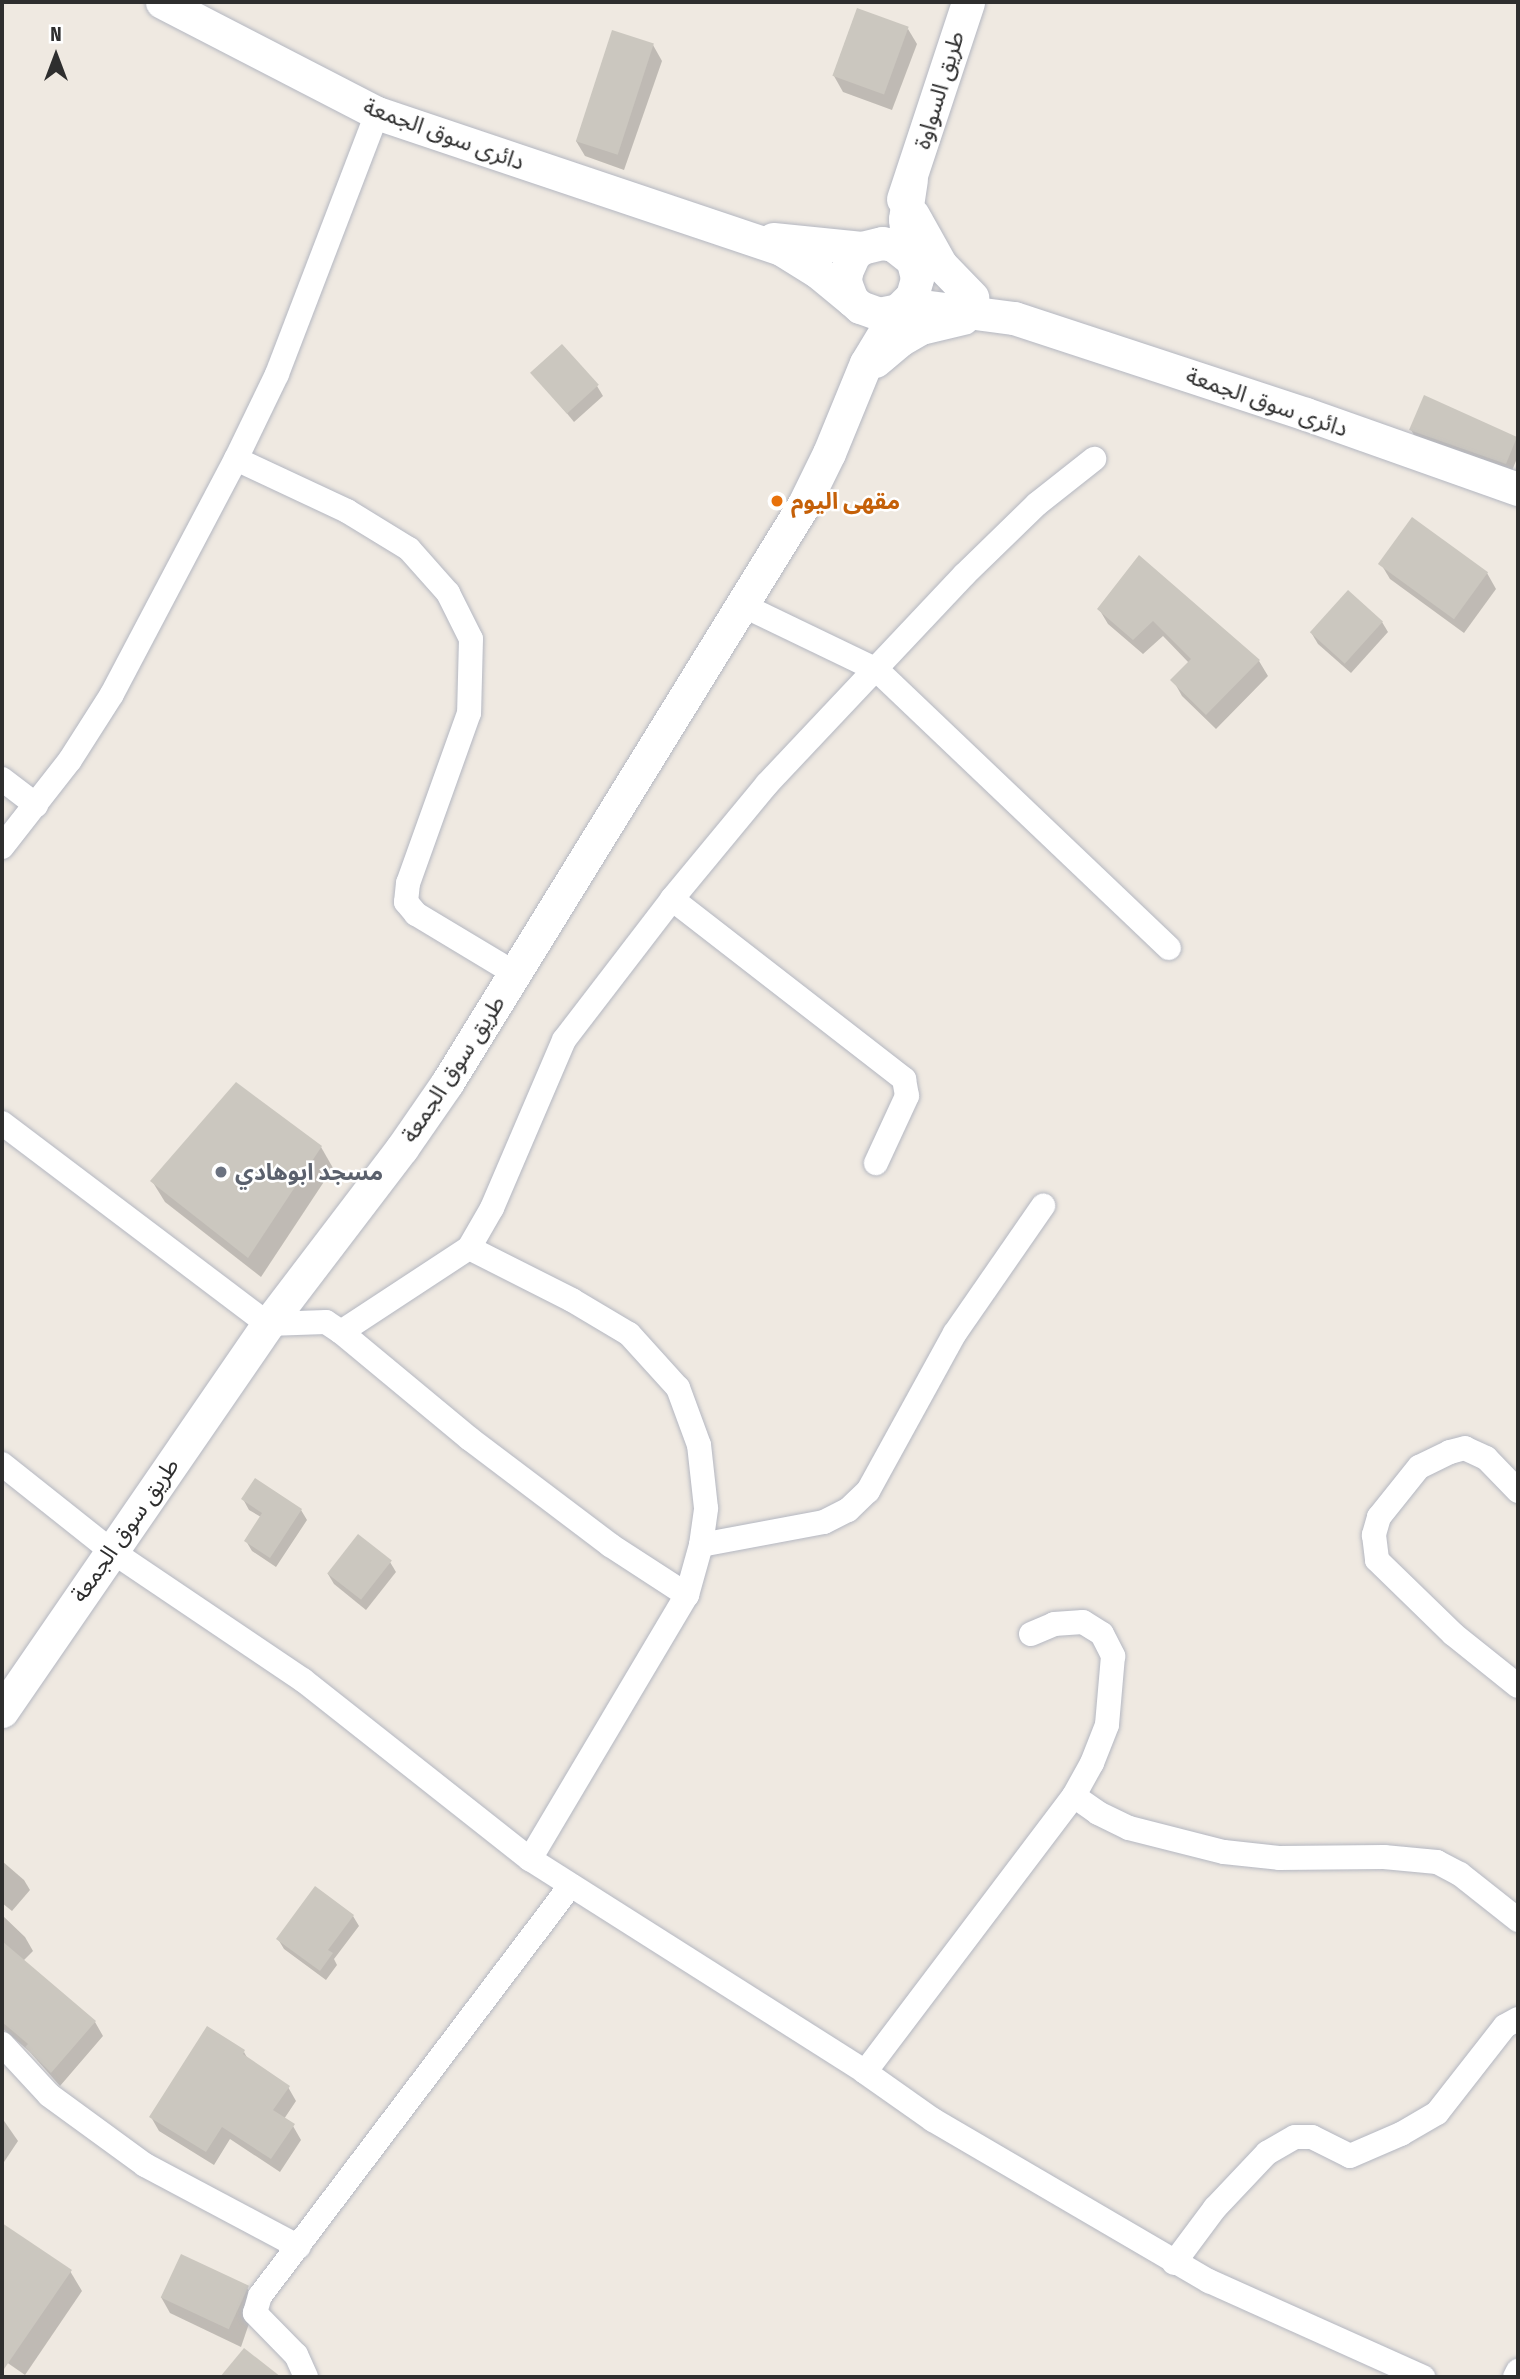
<!DOCTYPE html>
<meta charset="utf-8">
<style>
body{margin:0}
#map{position:relative;width:1520px;height:2379px;overflow:hidden;background:#efe9e1;font-family:"Fira Sans Condensed","Noto Sans Arabic",sans-serif}
div>[style]{position:absolute}
.shadow>*{inset:0;background:#0003}
.building>*{inset:0;background:#cbc7bf;transform-origin:0 0}
.roads{filter:drop-shadow(0 0 2px #b4b7c1) drop-shadow(0 0 2px #b4b7c1)}
.street>*{height:24px;margin:-12px;padding:0 12px;transform-origin:12px;border-radius:12px;background:#fff}
.secondary>*{height:33px;margin:-16.5px;padding:0 16.5px;transform-origin:16.5px;border-radius:16.5px;background:#fff}
.dots>*{width:19px;height:19px;translate:-50% -50%;box-sizing:border-box;border:4px solid #fff;border-radius:50%}
span{translate:-50% -50%;white-space:nowrap;text-align:center;line-height:1.15;-webkit-text-stroke:5px #fff;paint-order:stroke}
.street-label{font-size:23px;color:#2e2e2e}
.food-label{font-size:23px;color:#c56008;font-weight:700}
.left{translate:0 -50%;text-align:left}
.worship-label{font-size:23px;color:#5b616d;font-weight:700}
.frame{position:absolute;inset:0;border:4px solid #2e2e2e;pointer-events:none}
.north{position:absolute;left:21px;top:21px;width:70px;height:70px;-webkit-text-stroke:5px #fff;paint-order:stroke;rotate:0deg;font-size:19px;font-weight:700;line-height:28px;text-align:center;color:#2e2e2e}
.north::after{content:'';display:block;margin:auto;width:24px;height:32px;background:#2e2e2e;clip-path:polygon(50% 0,100% 100%,50% 72%,0 100%)}
</style>
<div id="map">
<div class="shadow">
<div style="clip-path:polygon(908px 29px,917px 44px,892px 110px,843px 92px,834px 76px)"></div>
<div style="clip-path:polygon(653px 45px,662px 61px,624px 170px,585px 156px,576px 141px)"></div>
<div style="clip-path:polygon(533px 372px,597px 386px,603px 396px,574px 422px)"></div>
<div style="clip-path:polygon(1411px 430px,1516px 438px,1518px 456px,1511px 473px,1417px 440px)"></div>
<div style="clip-path:polygon(1139px 557px,1259px 661px,1268px 676px,1216px 729px,1182px 696px,1173px 680px,1189px 663px,1163px 636px,1143px 654px,1108px 624px,1099px 609px)"></div>
<div style="clip-path:polygon(1381px 564px,1487px 573px,1496px 589px,1464px 633px,1390px 579px)"></div>
<div style="clip-path:polygon(1349px 593px,1382px 622px,1388px 632px,1351px 673px,1318px 644px,1312px 634px)"></div>
<div style="clip-path:polygon(321px 1147px,333px 1168px,261px 1277px,165px 1202px,152px 1181px)"></div>
<div style="clip-path:polygon(243px 1499px,301px 1510px,307px 1520px,276px 1567px,252px 1551px,246px 1541px,261px 1517px,249px 1510px)"></div>
<div style="clip-path:polygon(390px 1562px,396px 1572px,366px 1610px,334px 1584px,328px 1574px)"></div>
<div style="clip-path:polygon(2px 1861px,24px 1880px,30px 1890px,12px 1911px,2px 1903px)"></div>
<div style="clip-path:polygon(2px 1915px,25px 1937px,33px 1951px,23px 1961px,95px 2022px,103px 2036px,60px 2086px,29px 2051px,2px 2028px)"></div>
<div style="clip-path:polygon(353px 1916px,359px 1926px,334px 1959px,337px 1965px,326px 1980px,284px 1949px,278px 1939px)"></div>
<div style="clip-path:polygon(244px 2052px,249px 2061px,288px 2087px,296px 2101px,284px 2119px,293px 2126px,301px 2140px,280px 2172px,230px 2139px,214px 2165px,159px 2131px,151px 2117px)"></div>
<div style="clip-path:polygon(2px 2118px,18px 2141px,2px 2165px)"></div>
<div style="clip-path:polygon(2px 2225px,70px 2271px,82px 2291px,25px 2375px,2px 2359px)"></div>
<div style="clip-path:polygon(247px 2288px,256px 2303px,241px 2347px,170px 2313px,161px 2297px)"></div>
</div>
<div class="building">
<div style="left:857px;top:8px;width:55px;height:72px;rotate:20deg"></div>
<div style="left:612px;top:30px;width:44px;height:117px;rotate:18deg"></div>
<div style="left:562px;top:344px;width:55px;height:43px;rotate:48deg"></div>
<div style="clip-path:polygon(1424px 395px,1517px 437px,1506px 464px,1409px 430px)"></div>
<div style="left:1412px;top:517px;width:94px;height:58px;rotate:36deg"></div>
<div style="clip-path:polygon(1139px 555px,1260px 660px,1206px 715px,1170px 680px,1191px 659px,1153px 621px,1133px 640px,1097px 609px)"></div>
<div style="left:1348px;top:590px;width:47px;height:57px;rotate:42deg"></div>
<div style="clip-path:polygon(236px 1082px,322px 1146px,248px 1258px,150px 1181px)"></div>
<div style="clip-path:polygon(255px 1478px,302px 1509px,270px 1558px,244px 1541px,262px 1513px,241px 1499px)"></div>
<div style="left:358px;top:1534px;width:43px;height:50px;rotate:38deg"></div>
<div style="clip-path:polygon(315px 1886px,354px 1915px,328px 1950px,333px 1953px,320px 1971px,276px 1939px)"></div>
<div style="clip-path:polygon(2px 1941px,96px 2021px,51px 2073px,25px 2047px,28px 2044px,2px 2022px)"></div>
<div style="clip-path:polygon(207px 2026px,245px 2050px,243px 2054px,290px 2086px,273px 2110px,295px 2124px,271px 2159px,222px 2127px,206px 2152px,149px 2117px)"></div>
<div style="clip-path:polygon(2px 2223px,72px 2270px,2px 2372px)"></div>
<div style="left:181px;top:2254px;width:75px;height:48px;rotate:25deg"></div>
<div style="clip-path:polygon(244px 2348px,281px 2377px,220px 2377px)"></div>
</div>
<div class="roads">
<div class="street">
<div style="left:236px;top:459px;width:123px;rotate:25.1deg"></div>
<div style="left:347px;top:511px;width:73px;rotate:31.5deg"></div>
<div style="left:409px;top:549px;width:59px;rotate:48.4deg"></div>
<div style="left:448px;top:593px;width:51px;rotate:63.4deg"></div>
<div style="left:471px;top:639px;width:74px;rotate:91.5deg"></div>
<div style="left:469px;top:713px;width:181px;rotate:109.7deg"></div>
<div style="left:408px;top:883px;width:19px;rotate:96deg"></div>
<div style="left:406px;top:902px;width:16px;rotate:50deg"></div>
<div style="left:416px;top:914px;width:114px;rotate:31deg"></div>
<div style="left:742px;top:605px;width:150px;rotate:25.7deg"></div>
<div style="left:877px;top:670px;width:403px;rotate:43.6deg"></div>
<div style="left:2px;top:779px;width:43px;rotate:37.4deg"></div>
<div style="left:2px;top:847px;width:110px;rotate:-52deg"></div>
<div style="left:70px;top:760px;width:78px;rotate:-57.5deg"></div>
<div style="left:112px;top:694px;width:266px;rotate:-62.2deg"></div>
<div style="left:236px;top:459px;width:94px;rotate:-64.2deg"></div>
<div style="left:277px;top:374px;width:280px;rotate:-69deg"></div>
<div style="left:672px;top:899px;width:294px;rotate:37.8deg"></div>
<div style="left:904px;top:1079px;width:17px;rotate:80deg"></div>
<div style="left:907px;top:1096px;width:74px;rotate:114.8deg"></div>
<div style="left:2px;top:1123px;width:333px;rotate:37.1deg"></div>
<div style="left:268px;top:1324px;width:58px;rotate:-2deg"></div>
<div style="left:326px;top:1322px;width:18px;rotate:34deg"></div>
<div style="left:341px;top:1332px;width:153px;rotate:-33.3deg"></div>
<div style="left:341px;top:1332px;width:168px;rotate:39.7deg"></div>
<div style="left:470px;top:1439px;width:176px;rotate:37.1deg"></div>
<div style="left:610px;top:1545px;width:92px;rotate:33deg"></div>
<div style="left:2px;top:1464px;width:138px;rotate:38.5deg"></div>
<div style="left:110px;top:1550px;width:233px;rotate:34deg"></div>
<div style="left:303px;top:1680px;width:289px;rotate:38.3deg"></div>
<div style="left:530px;top:1859px;width:397px;rotate:32.4deg"></div>
<div style="left:865px;top:2072px;width:83px;rotate:35.2deg"></div>
<div style="left:933px;top:2120px;width:320px;rotate:30.3deg"></div>
<div style="left:1209px;top:2281px;width:235px;rotate:24.2deg"></div>
<div style="left:1518px;top:1491px;width:46px;rotate:-134.1deg"></div>
<div style="left:1486px;top:1458px;width:23px;rotate:-155deg"></div>
<div style="left:1465px;top:1448px;width:16px;rotate:165deg"></div>
<div style="left:1450px;top:1452px;width:34px;rotate:154deg"></div>
<div style="left:1419px;top:1467px;width:64px;rotate:128.7deg"></div>
<div style="left:1379px;top:1517px;width:19px;rotate:106deg"></div>
<div style="left:1374px;top:1535px;width:25px;rotate:83deg"></div>
<div style="left:1377px;top:1560px;width:106px;rotate:44.2deg"></div>
<div style="left:1453px;top:1634px;width:83px;rotate:38.7deg"></div>
<div style="left:701px;top:1545px;width:125px;rotate:-10.6deg"></div>
<div style="left:824px;top:1522px;width:27px;rotate:-27deg"></div>
<div style="left:848px;top:1510px;width:28px;rotate:-44deg"></div>
<div style="left:868px;top:1491px;width:180px;rotate:-61.2deg"></div>
<div style="left:955px;top:1333px;width:155px;rotate:-55.3deg"></div>
<div style="left:1031px;top:1634px;width:25px;rotate:-23deg"></div>
<div style="left:1054px;top:1624px;width:29px;rotate:-4deg"></div>
<div style="left:1083px;top:1622px;width:22px;rotate:32deg"></div>
<div style="left:1102px;top:1634px;width:25px;rotate:63deg"></div>
<div style="left:1113px;top:1656px;width:69px;rotate:95deg"></div>
<div style="left:1107px;top:1725px;width:41px;rotate:111.5deg"></div>
<div style="left:1092px;top:1763px;width:38px;rotate:119deg"></div>
<div style="left:530px;top:1859px;width:307px;rotate:-59.3deg"></div>
<div style="left:687px;top:1595px;width:52px;rotate:-74.4deg"></div>
<div style="left:701px;top:1545px;width:37px;rotate:-82deg"></div>
<div style="left:706px;top:1508px;width:63px;rotate:-96.3deg"></div>
<div style="left:699px;top:1445px;width:61px;rotate:-110.2deg"></div>
<div style="left:678px;top:1388px;width:73px;rotate:-132.2deg"></div>
<div style="left:629px;top:1334px;width:66px;rotate:-149.2deg"></div>
<div style="left:572px;top:1300px;width:115px;rotate:-153.2deg"></div>
<div style="left:469px;top:1248px;width:46px;rotate:-60.1deg"></div>
<div style="left:492px;top:1208px;width:183px;rotate:-66.8deg"></div>
<div style="left:564px;top:1040px;width:178px;rotate:-52.5deg"></div>
<div style="left:672px;top:899px;width:149px;rotate:-50.4deg"></div>
<div style="left:767px;top:784px;width:287px;rotate:-46.7deg"></div>
<div style="left:964px;top:575px;width:102px;rotate:-44.2deg"></div>
<div style="left:1037px;top:504px;width:73px;rotate:-38.3deg"></div>
<div style="left:2px;top:2044px;width:69px;rotate:47.3deg"></div>
<div style="left:49px;top:2095px;width:119px;rotate:36.1deg"></div>
<div style="left:145px;top:2165px;width:174px;rotate:28deg"></div>
<div style="left:865px;top:2072px;width:346px;rotate:-52.9deg"></div>
<div style="left:1074px;top:1796px;width:29px;rotate:35deg"></div>
<div style="left:1098px;top:1813px;width:34px;rotate:26deg"></div>
<div style="left:1129px;top:1828px;width:98px;rotate:14.2deg"></div>
<div style="left:1224px;top:1852px;width:55px;rotate:6.2deg"></div>
<div style="left:1279px;top:1858px;width:105px;rotate:-0.5deg"></div>
<div style="left:1384px;top:1857px;width:53px;rotate:5.4deg"></div>
<div style="left:1437px;top:1862px;width:26px;rotate:28deg"></div>
<div style="left:1460px;top:1874px;width:74px;rotate:38.4deg"></div>
<div style="left:1174px;top:2263px;width:69px;rotate:-53.3deg"></div>
<div style="left:1215px;top:2208px;width:76px;rotate:-46.6deg"></div>
<div style="left:1267px;top:2153px;width:32px;rotate:-30deg"></div>
<div style="left:1295px;top:2137px;width:17px"></div>
<div style="left:1312px;top:2137px;width:42px;rotate:26.6deg"></div>
<div style="left:1350px;top:2156px;width:56px;rotate:-23.3deg"></div>
<div style="left:1401px;top:2134px;width:42px;rotate:-30.3deg"></div>
<div style="left:1437px;top:2113px;width:110px;rotate:-52deg"></div>
<div style="left:1505px;top:2026px;width:15px;rotate:-28deg"></div>
<div style="left:306px;top:2377px;width:24px;rotate:-114deg"></div>
<div style="left:296px;top:2355px;width:59px;rotate:-134.3deg"></div>
<div style="left:255px;top:2313px;width:18px;rotate:-74deg"></div>
<div style="left:260px;top:2296px;width:515px;rotate:-52.89deg"></div>
<div style="left:1515px;top:2377px;width:7px;rotate:-63deg"></div>
</div>
<div class="secondary">
<div style="left:162px;top:2px;width:242px;rotate:27.3deg"></div>
<div style="left:377px;top:113px;width:426px;rotate:18.6deg"></div>
<div style="left:781px;top:249px;width:44px;rotate:31.9deg"></div>
<div style="left:818px;top:272px;width:44px;rotate:39.5deg"></div>
<div style="left:903px;top:199px;width:207px;rotate:-71.7deg"></div>
<div style="left:913px;top:215px;width:57px;rotate:60.8deg"></div>
<div style="left:941px;top:265px;width:45px;rotate:45.9deg"></div>
<div style="left:773px;top:239px;width:89px;rotate:5.8deg"></div>
<div style="left:911px;top:259px;width:23px;rotate:-142deg"></div>
<div style="left:893px;top:245px;width:11px;rotate:-170deg"></div>
<div style="left:882px;top:243px;width:21px;rotate:166deg"></div>
<div style="left:862px;top:248px;width:10px;rotate:143deg"></div>
<div style="left:854px;top:254px;width:20px;rotate:114deg"></div>
<div style="left:846px;top:272px;width:10px;rotate:96deg"></div>
<div style="left:845px;top:282px;width:19px;rotate:69deg"></div>
<div style="left:852px;top:300px;width:11px;rotate:41deg"></div>
<div style="left:860px;top:307px;width:20px;rotate:20deg"></div>
<div style="left:879px;top:314px;width:19px;rotate:-12deg"></div>
<div style="left:898px;top:310px;width:20px;rotate:-45deg"></div>
<div style="left:912px;top:296px;width:19px;rotate:-74deg"></div>
<div style="left:917px;top:278px;width:41px;rotate:-104deg"></div>
<div style="left:907px;top:238px;width:19px;rotate:-96deg"></div>
<div style="left:905px;top:219px;width:40px;rotate:-81.5deg"></div>
<div style="left:907px;top:304px;width:108px;rotate:7.5deg"></div>
<div style="left:1014px;top:318px;width:307px;rotate:18.2deg"></div>
<div style="left:1306px;top:414px;width:225px;rotate:19.5deg"></div>
<div style="left:875px;top:361px;width:33px;rotate:-40deg"></div>
<div style="left:900px;top:340px;width:24px;rotate:-30deg"></div>
<div style="left:921px;top:328px;width:43px;rotate:-13.4deg"></div>
<div style="left:2px;top:1711px;width:470px;rotate:-55.5deg"></div>
<div style="left:268px;top:1324px;width:221px;rotate:-52.7deg"></div>
<div style="left:402px;top:1148px;width:79px;rotate:-55.3deg"></div>
<div style="left:447px;top:1083px;width:680px;rotate:-58.34deg"></div>
<div style="left:804px;top:504px;width:57px;rotate:-63.9deg"></div>
<div style="left:829px;top:453px;width:97px;rotate:-67.7deg"></div>
<div style="left:866px;top:363px;width:62px;rotate:-58.9deg"></div>
</div>
</div>
<div class="dots">
<div style="left:777px;top:501px;background:#e8710a"></div>
<div style="left:221px;top:1172px;background:#6b7280"></div>
</div>
<div class="street-label">
<span style="left:939px;top:90px;rotate:-73deg">طريق السواوة</span>
<span style="left:444px;top:134px;rotate:20deg">دائرى سوق الجمعة</span>
<span style="left:1267px;top:402px;rotate:19deg">دائرى سوق الجمعة</span>
<span style="left:453px;top:1069px;rotate:-57deg">طريق سوق الجمعة</span>
<span style="left:125px;top:1530px;rotate:-55deg">طريق سوق الجمعة</span>
</div>
<div class="food-label">
<span class="left" style="left:791px;top:501px">مقهى اليوم</span>
</div>
<div class="worship-label">
<span class="left" style="left:235px;top:1172px">مسجد ابوهادي</span>
</div>
<div class="frame"></div>
<div class="north">N</div>
</div>
